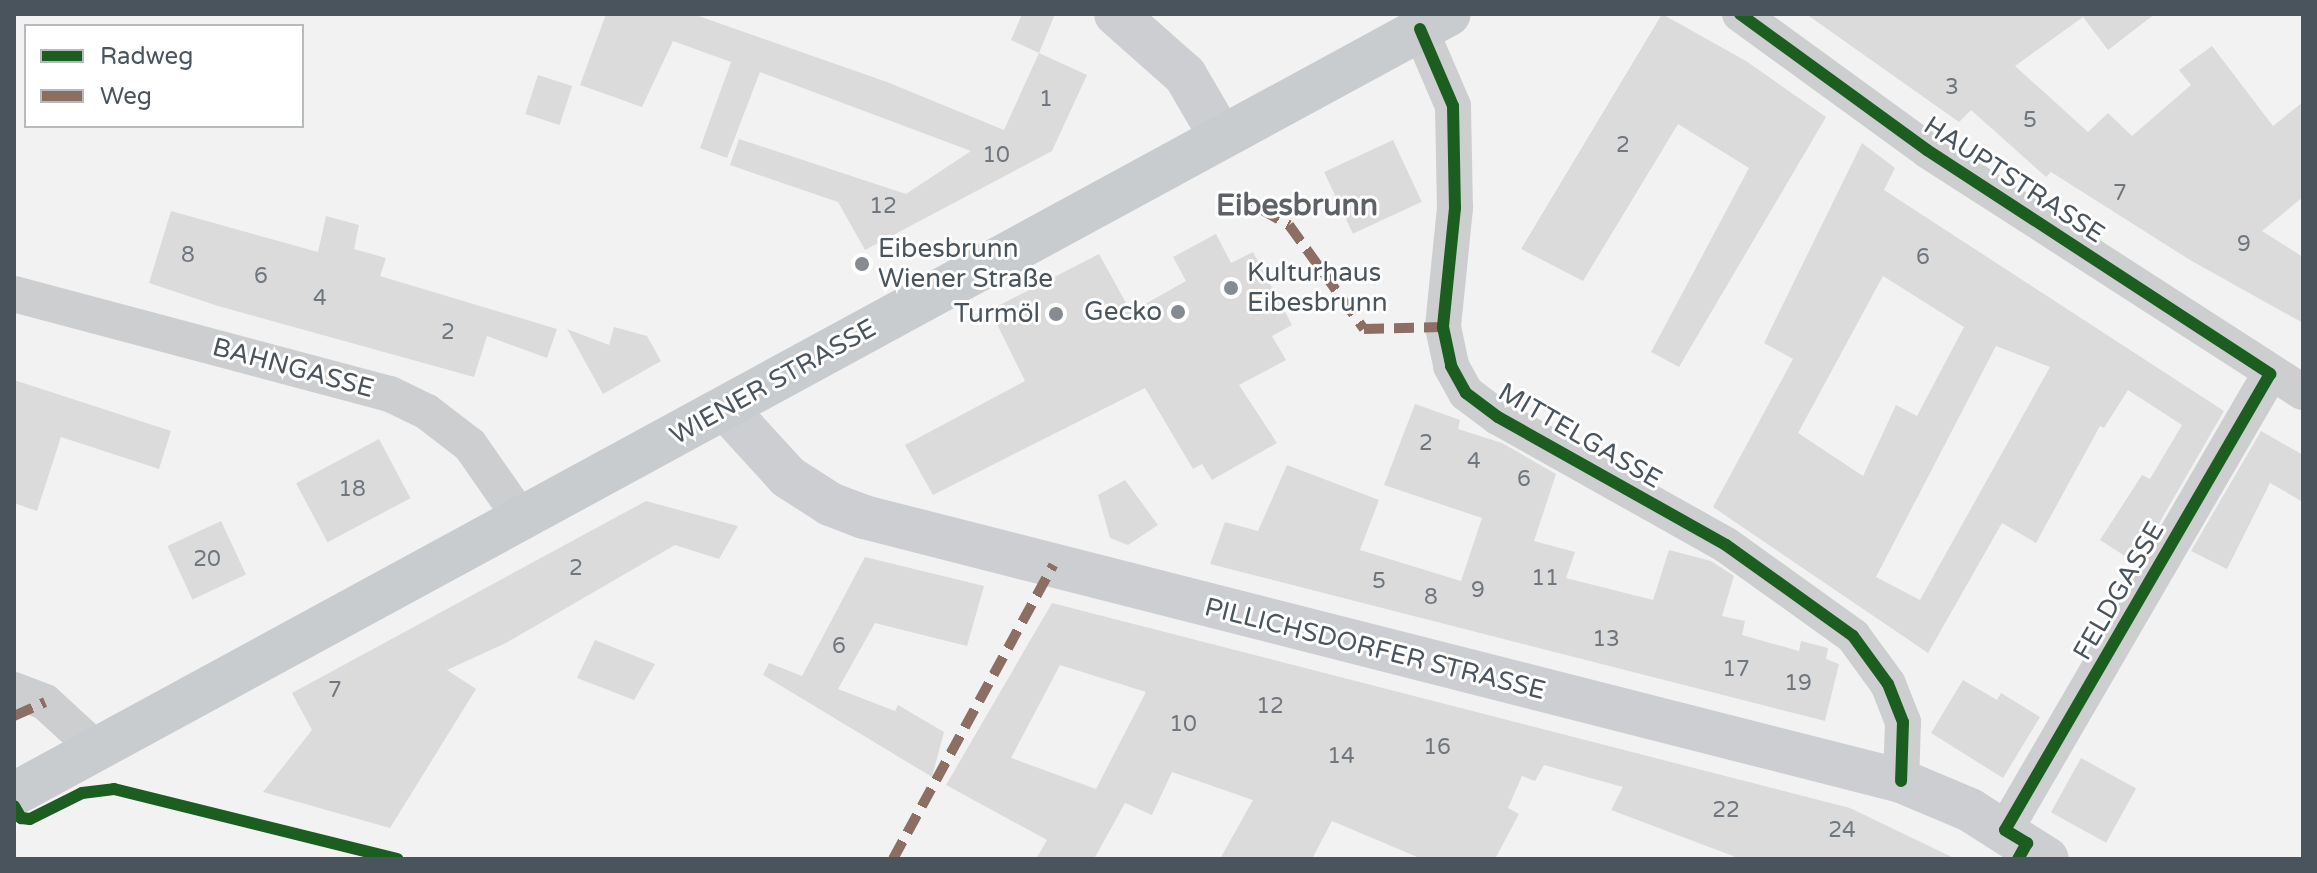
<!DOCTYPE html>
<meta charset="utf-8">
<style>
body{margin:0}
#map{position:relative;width:2317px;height:873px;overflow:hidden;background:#f2f2f2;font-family:"Varela Round",sans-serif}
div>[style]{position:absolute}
.building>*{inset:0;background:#dbdbdc;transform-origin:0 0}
.street>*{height:36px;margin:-18px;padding:0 18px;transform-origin:18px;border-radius:18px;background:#ccced0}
.secondary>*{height:44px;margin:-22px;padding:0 22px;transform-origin:22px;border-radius:22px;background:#cdced1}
.primary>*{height:44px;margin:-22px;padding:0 22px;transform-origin:22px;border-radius:22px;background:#c8ccce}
.quiet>*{height:10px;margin-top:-5px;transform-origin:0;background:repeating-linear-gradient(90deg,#8d6e63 0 20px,transparent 0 30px)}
.cycleway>*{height:12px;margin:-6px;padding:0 6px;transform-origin:6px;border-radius:6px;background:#1b5e20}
.dots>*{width:22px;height:22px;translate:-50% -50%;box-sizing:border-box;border:4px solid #fff;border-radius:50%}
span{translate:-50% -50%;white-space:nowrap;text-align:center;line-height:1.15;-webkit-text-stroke:6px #fff;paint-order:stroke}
.number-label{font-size:22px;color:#6f767e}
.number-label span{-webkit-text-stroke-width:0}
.street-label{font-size:26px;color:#4a545d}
.poi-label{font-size:26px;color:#4a545d}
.left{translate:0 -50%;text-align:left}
.right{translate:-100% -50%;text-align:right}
.quarter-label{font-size:30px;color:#5e6166;font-weight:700}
.frame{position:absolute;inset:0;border:16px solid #4a545d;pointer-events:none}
.legend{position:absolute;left:24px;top:24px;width:280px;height:104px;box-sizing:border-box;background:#fff;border:2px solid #b7bbbe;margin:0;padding:10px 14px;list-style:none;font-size:24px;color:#4a545d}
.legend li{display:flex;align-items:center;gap:16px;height:40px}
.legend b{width:40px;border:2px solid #b7bbbe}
</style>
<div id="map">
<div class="building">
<div style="clip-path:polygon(606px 14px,693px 14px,887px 82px,1004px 130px,1039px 53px,1087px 75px,1052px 151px,865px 250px,838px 202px,730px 165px,739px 139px,906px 194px,971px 151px,760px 72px,727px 158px,700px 148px,731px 62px,673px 41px,642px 107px,580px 85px)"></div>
<div style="clip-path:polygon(1022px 14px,1055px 14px,1039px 53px,1011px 40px)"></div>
<div style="clip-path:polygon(1662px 14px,1746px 61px,1826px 117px,1679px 367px,1651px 352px,1749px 168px,1678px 124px,1583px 281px,1521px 249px)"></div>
<div style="clip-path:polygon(1806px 14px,2155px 14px,2108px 50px,2083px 17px,2015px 66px,2088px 132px,2108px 113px,2132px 136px,2191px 85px,2179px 70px,2212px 46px,2273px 126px,2303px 102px,2303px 197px,2262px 231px,2303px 257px,2303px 323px,2190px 260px,2051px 172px,2046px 177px,1971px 110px,1959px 122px)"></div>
<div style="left:538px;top:75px;width:36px;height:41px;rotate:18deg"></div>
<div style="left:1393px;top:140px;width:68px;height:76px;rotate:65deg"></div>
<div style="clip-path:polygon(evenodd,1862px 143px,1895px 168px,1884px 190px,2224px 411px,2136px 563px,2100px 540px,2142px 475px,2150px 479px,2182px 425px,2128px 390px,2104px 428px,2100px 426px,2036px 543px,2002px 523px,1928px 653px,1713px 507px,1793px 359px,1764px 343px,1862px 143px,1883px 276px,1964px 327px,1917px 416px,1896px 405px,1863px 476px,1798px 433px,1883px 276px,1862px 143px,1996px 346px,2050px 367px,1920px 600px,1876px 577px,1996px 346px)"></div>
<div style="clip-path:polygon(171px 211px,318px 252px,326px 216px,359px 225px,354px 249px,386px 258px,380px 276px,557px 329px,547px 358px,487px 336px,474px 377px,218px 306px,149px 283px)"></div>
<div style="clip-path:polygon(1216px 234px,1231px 263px,1253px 252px,1292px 325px,1272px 336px,1286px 360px,1239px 385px,1277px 443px,1212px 480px,1202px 464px,1193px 469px,1145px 388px,933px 495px,905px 445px,1025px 381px,990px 310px,1099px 254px,1131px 312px,1186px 281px,1173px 257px)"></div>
<div style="clip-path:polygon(614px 327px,647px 336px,661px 361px,603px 394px,567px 329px,609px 345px)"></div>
<div style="clip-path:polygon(14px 380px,171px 431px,159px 469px,61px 437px,37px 511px,14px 503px)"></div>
<div style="clip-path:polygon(1415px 404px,1460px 420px,1458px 429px,1502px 443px,1556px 474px,1534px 541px,1575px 552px,1566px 578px,1653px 600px,1669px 550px,1711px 561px,1734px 576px,1722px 616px,1745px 621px,1742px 635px,1799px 651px,1801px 641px,1828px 648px,1826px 659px,1839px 664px,1825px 721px,1210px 564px,1225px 522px,1258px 531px,1287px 465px,1379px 500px,1360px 550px,1461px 581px,1482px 518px,1384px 485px)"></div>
<div style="clip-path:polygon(2261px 431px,2303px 455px,2303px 502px,2270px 483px,2227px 569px,2191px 551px)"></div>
<div style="left:379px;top:439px;width:67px;height:94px;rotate:62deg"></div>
<div style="clip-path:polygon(1125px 480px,1158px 525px,1128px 545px,1110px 538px,1098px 495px)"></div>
<div style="clip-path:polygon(646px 501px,738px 526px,719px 559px,675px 545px,506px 643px,447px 670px,476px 689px,390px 828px,263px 792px,312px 730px,292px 693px)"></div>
<div style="left:221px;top:521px;width:59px;height:59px;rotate:65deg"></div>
<div style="clip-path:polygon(865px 557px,984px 586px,967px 646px,875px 623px,838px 689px,895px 711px,898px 705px,944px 732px,932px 777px,763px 675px,769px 663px,802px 676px)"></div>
<div style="clip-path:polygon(evenodd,1052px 603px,1850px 808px,1956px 859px,1741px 859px,1611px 810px,1623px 787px,1544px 765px,1535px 781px,1522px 776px,1508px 808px,1519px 814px,1495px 859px,1422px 859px,1332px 821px,1312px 859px,1220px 859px,1253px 800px,1172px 772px,1152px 815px,1125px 803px,1094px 859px,1036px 859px,1047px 840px,946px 785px,1052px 603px,1060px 665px,1146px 692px,1096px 789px,1011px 758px,1060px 665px)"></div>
<div style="clip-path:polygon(595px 640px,655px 664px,634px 700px,577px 678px)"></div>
<div style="clip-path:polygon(1963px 680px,1997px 700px,2001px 693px,2040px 717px,2003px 778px,1931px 733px)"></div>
<div style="left:2081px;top:758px;width:63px;height:62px;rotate:29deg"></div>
</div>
<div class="street">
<div style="left:1740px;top:14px;width:231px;rotate:36deg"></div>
<div style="left:1927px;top:150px;width:447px;rotate:32.8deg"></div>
<div style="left:1420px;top:29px;width:84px;rotate:66.8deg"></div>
<div style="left:1453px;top:106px;width:102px;rotate:88.9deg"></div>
<div style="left:1455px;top:208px;width:120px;rotate:95.8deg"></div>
<div style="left:1443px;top:327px;width:40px;rotate:78deg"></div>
<div style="left:1451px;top:366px;width:31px;rotate:61deg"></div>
<div style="left:1466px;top:393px;width:40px;rotate:37deg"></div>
<div style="left:1498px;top:417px;width:261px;rotate:29.3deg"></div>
<div style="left:1726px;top:545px;width:156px;rotate:35.6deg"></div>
<div style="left:1853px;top:636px;width:59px;rotate:53.9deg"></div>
<div style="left:1888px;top:684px;width:41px;rotate:68.5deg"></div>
<div style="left:1903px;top:722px;width:59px;rotate:91.9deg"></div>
<div style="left:14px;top:294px;width:389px;rotate:14.9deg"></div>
<div style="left:390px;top:394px;width:41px;rotate:25.9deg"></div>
<div style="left:427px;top:412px;width:54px;rotate:37.5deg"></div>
<div style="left:470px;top:445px;width:93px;rotate:55.1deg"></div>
<div style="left:14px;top:690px;width:33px;rotate:21deg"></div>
<div style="left:45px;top:702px;width:68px;rotate:42.6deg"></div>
<div style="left:2005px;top:830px;width:527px;rotate:-59.84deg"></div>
</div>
<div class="secondary">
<div style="left:1116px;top:14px;width:92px;rotate:41.5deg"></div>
<div style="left:1185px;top:75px;width:69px;rotate:59.7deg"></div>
<div style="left:725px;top:408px;width:93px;rotate:47.6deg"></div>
<div style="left:788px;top:477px;width:50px;rotate:32.7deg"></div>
<div style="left:830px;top:504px;width:36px;rotate:21deg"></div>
<div style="left:864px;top:517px;width:1070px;rotate:14.28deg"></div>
<div style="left:1901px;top:781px;width:75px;rotate:22.8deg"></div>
<div style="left:1970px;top:810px;width:91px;rotate:32.5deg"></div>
</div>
<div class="primary">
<div style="left:14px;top:794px;width:1633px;rotate:-28.53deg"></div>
</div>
<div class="quiet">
<div style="left:1235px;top:195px;width:62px;rotate:29.1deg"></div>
<div style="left:1289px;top:225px;width:128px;rotate:54.2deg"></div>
<div style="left:1364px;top:329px;width:79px;rotate:-1.5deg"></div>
<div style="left:14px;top:716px;width:34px;rotate:-24deg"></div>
<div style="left:893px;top:859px;width:335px;rotate:-61.4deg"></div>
</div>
<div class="cycleway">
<div style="left:1740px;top:14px;width:231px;rotate:36deg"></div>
<div style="left:1927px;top:150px;width:410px;rotate:33.1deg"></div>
<div style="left:2270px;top:374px;width:527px;rotate:120.16deg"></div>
<div style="left:2005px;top:830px;width:26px;rotate:31deg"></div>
<div style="left:2027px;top:843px;width:18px;rotate:119deg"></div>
<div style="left:1420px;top:29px;width:84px;rotate:66.8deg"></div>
<div style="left:1453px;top:106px;width:102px;rotate:88.9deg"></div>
<div style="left:1455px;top:208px;width:120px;rotate:95.8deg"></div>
<div style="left:1443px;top:327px;width:40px;rotate:78deg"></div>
<div style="left:1451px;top:366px;width:31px;rotate:61deg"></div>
<div style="left:1466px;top:393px;width:40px;rotate:37deg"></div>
<div style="left:1498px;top:417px;width:261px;rotate:29.3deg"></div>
<div style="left:1726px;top:545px;width:156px;rotate:35.6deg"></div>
<div style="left:1853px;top:636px;width:59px;rotate:53.9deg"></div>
<div style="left:1888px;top:684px;width:41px;rotate:68.5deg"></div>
<div style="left:1903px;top:722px;width:59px;rotate:91.9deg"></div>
<div style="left:14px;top:806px;width:14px;rotate:60deg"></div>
<div style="left:21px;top:818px;width:9px;rotate:6deg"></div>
<div style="left:30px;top:819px;width:58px;rotate:-26.6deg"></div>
<div style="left:82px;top:793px;width:32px;rotate:-7deg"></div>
<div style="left:114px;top:789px;width:292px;rotate:13.9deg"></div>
</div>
<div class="dots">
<div style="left:862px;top:264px;background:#858b91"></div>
<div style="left:1231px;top:288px;background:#858b91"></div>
<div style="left:1178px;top:312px;background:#858b91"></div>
<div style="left:1056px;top:314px;background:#858b91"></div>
</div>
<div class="number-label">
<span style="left:1952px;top:88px">3</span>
<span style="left:1046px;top:100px">1</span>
<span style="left:2030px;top:121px">5</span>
<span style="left:1623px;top:146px">2</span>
<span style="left:996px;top:156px">10</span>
<span style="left:2120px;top:194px">7</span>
<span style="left:883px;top:207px">12</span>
<span style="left:2244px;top:245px">9</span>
<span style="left:188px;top:256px">8</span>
<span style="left:1923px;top:258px">6</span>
<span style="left:261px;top:277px">6</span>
<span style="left:320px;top:299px">4</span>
<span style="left:448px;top:333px">2</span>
<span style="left:1426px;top:444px">2</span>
<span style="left:1474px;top:462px">4</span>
<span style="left:1524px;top:480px">6</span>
<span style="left:352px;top:490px">18</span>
<span style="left:207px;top:560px">20</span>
<span style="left:576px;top:569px">2</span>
<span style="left:1545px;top:579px">11</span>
<span style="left:1379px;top:582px">5</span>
<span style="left:1478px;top:591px">9</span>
<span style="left:1431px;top:598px">8</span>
<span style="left:1606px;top:640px">13</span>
<span style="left:839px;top:647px">6</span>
<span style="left:1736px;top:670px">17</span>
<span style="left:1798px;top:684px">19</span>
<span style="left:335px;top:691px">7</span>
<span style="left:1270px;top:707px">12</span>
<span style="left:1183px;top:725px">10</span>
<span style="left:1437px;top:748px">16</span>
<span style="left:1341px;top:757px">14</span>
<span style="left:1726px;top:811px">22</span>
<span style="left:1842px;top:831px">24</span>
</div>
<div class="street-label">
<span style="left:2014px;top:180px;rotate:33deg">HAUPTSTRASSE</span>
<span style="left:293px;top:368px;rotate:15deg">BAHNGASSE</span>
<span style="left:773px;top:382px;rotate:-29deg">WIENER STRASSE</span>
<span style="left:1580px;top:436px;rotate:30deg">MITTELGASSE</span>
<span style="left:2119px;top:591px;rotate:-60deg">FELDGASSE</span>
<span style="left:1375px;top:649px;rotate:14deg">PILLICHSDORFER STRASSE</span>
</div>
<div class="poi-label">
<span class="left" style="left:878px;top:264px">Eibesbrunn<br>Wiener Straße</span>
<span class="left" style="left:1247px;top:288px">Kulturhaus<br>Eibesbrunn</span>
<span class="right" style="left:1162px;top:312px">Gecko</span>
<span class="right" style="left:1040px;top:314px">Turmöl</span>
</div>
<div class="quarter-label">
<span style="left:1297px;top:206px">Eibesbrunn</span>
</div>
<div class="frame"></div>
<ul class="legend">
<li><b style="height:10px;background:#1b5e20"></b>Radweg</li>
<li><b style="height:10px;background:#8d6e63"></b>Weg</li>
</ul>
</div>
